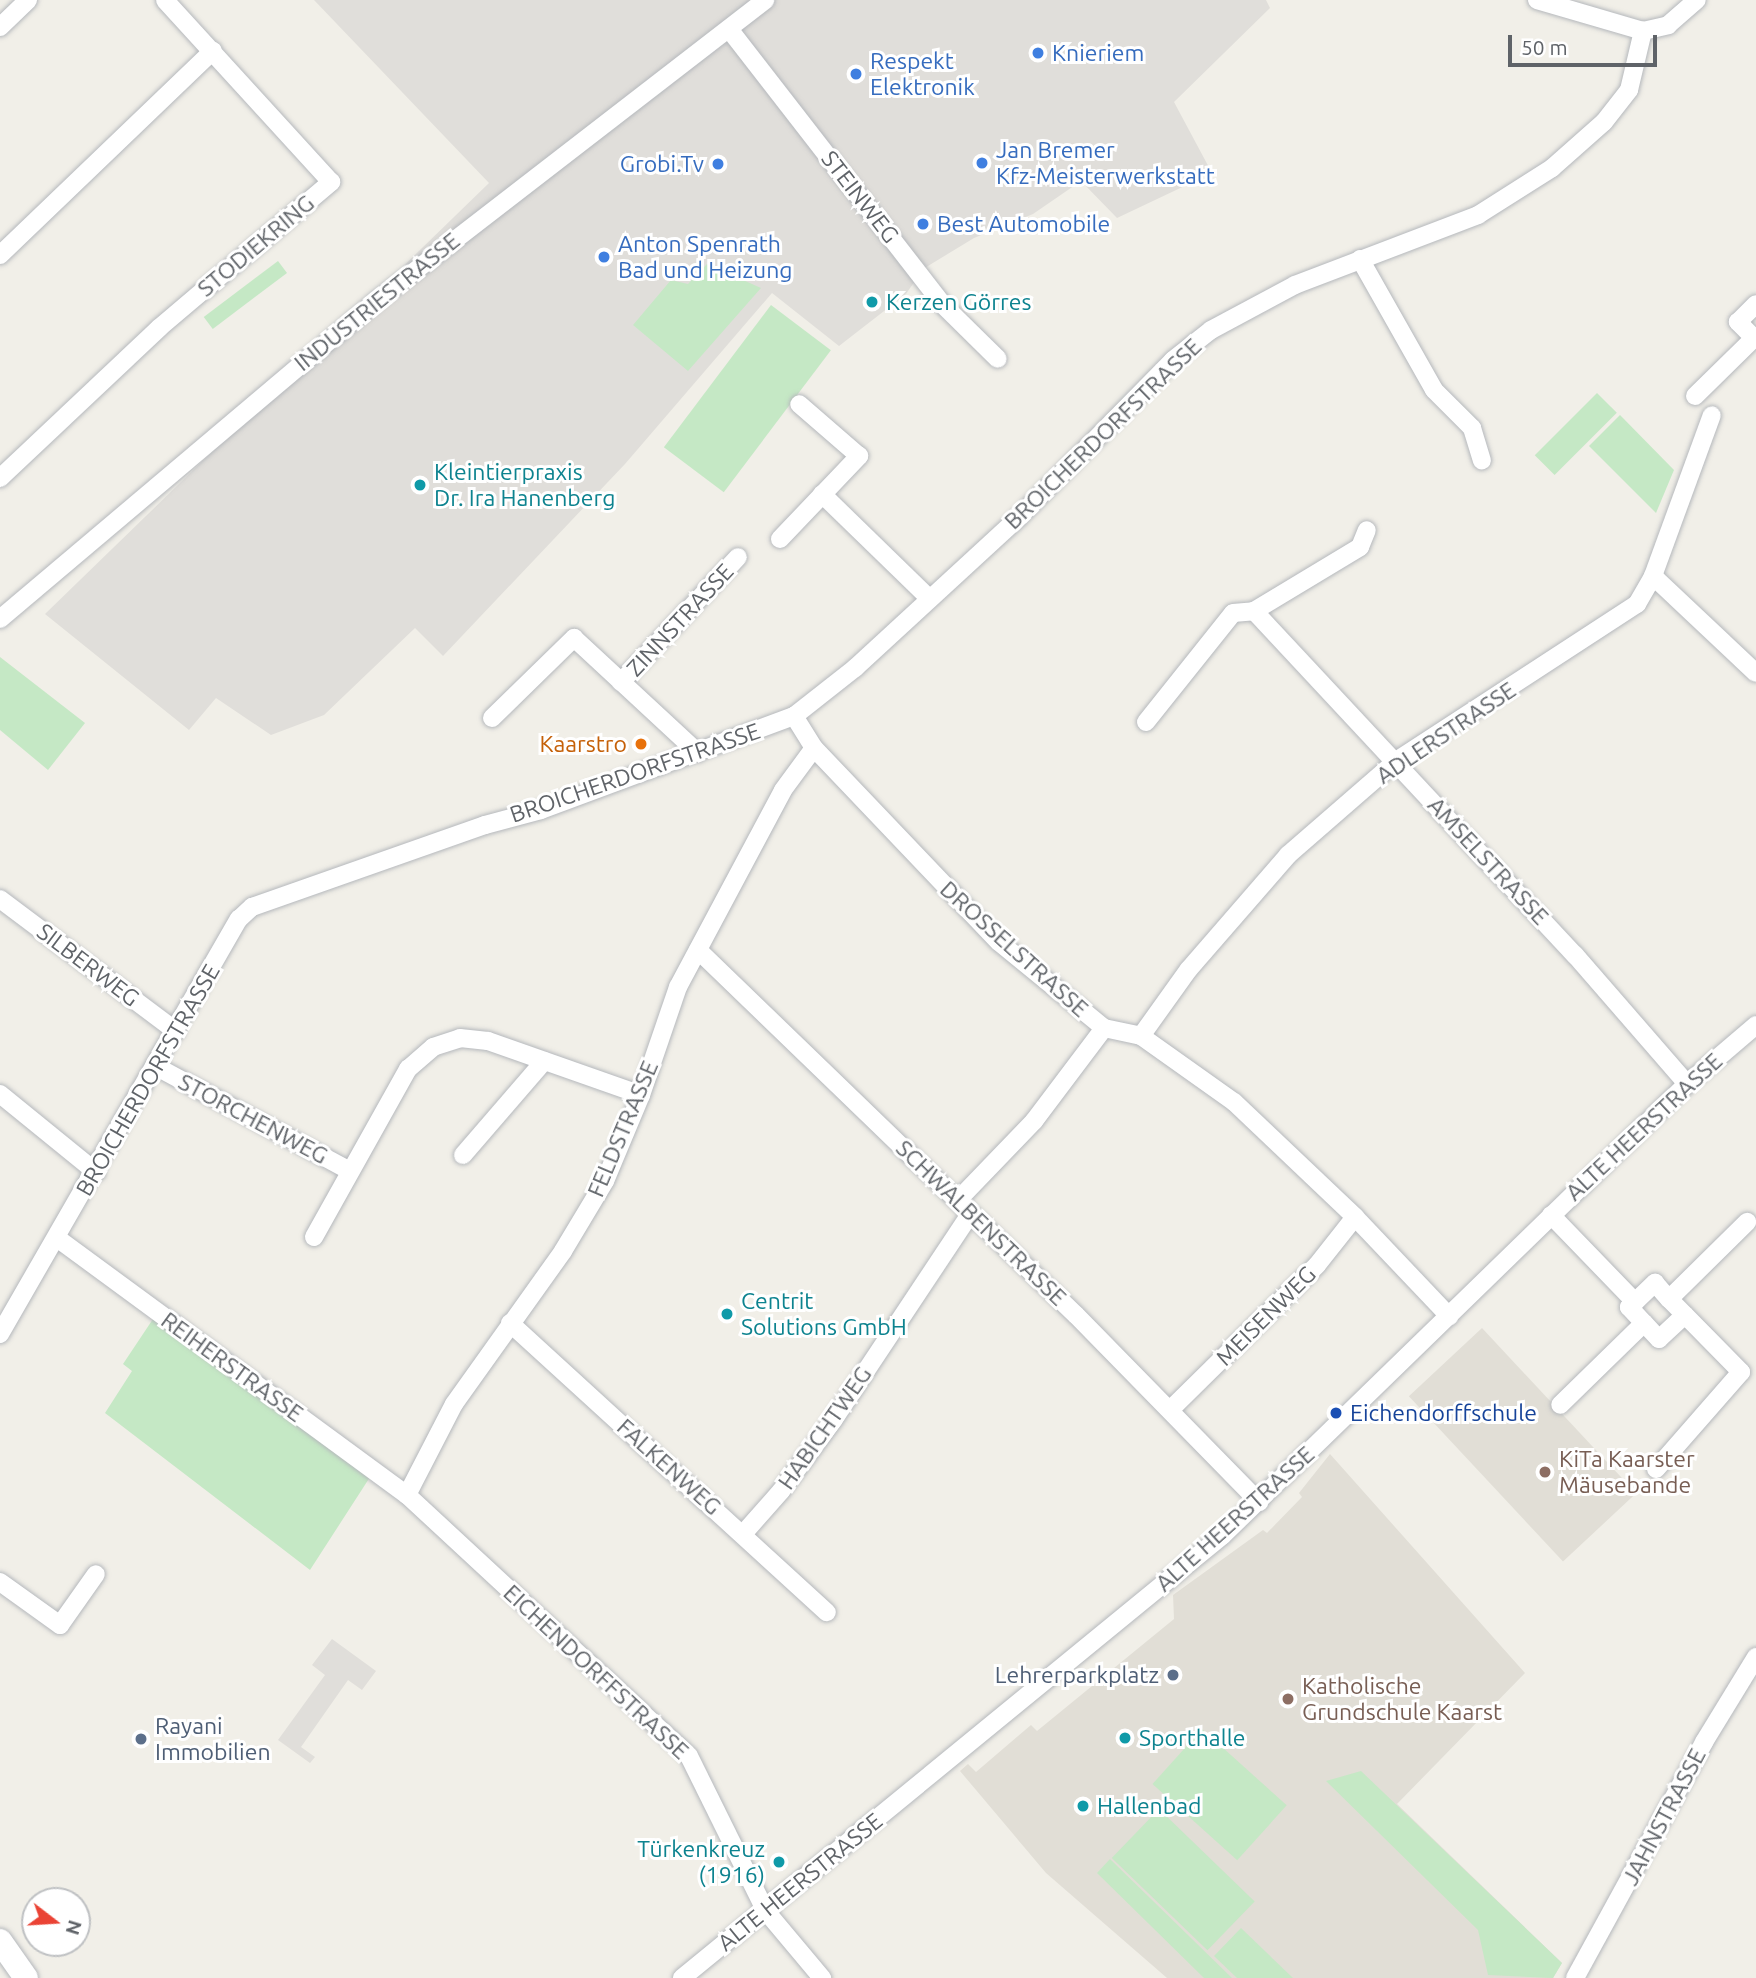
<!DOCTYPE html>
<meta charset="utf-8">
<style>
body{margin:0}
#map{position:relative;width:1756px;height:1978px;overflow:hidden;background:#f1efe8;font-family:Ubuntu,sans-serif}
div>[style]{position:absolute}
.industrial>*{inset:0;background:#e0deda}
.education>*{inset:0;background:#e1ded6;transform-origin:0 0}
.green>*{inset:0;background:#c5e8c5;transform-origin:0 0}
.roads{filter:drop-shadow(0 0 2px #b5b8bc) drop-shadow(0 0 2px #b5b8bc)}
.street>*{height:18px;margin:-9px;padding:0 9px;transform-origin:9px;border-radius:9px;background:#fff}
.secondary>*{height:24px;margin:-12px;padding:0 12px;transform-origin:12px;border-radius:12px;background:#fff}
.dots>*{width:19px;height:19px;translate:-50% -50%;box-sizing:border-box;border:4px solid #fff;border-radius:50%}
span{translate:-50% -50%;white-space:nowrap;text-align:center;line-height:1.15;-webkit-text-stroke:6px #fff;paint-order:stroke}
.shop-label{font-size:23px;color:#366cbe}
.left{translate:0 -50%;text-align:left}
.right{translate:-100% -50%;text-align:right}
.street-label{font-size:23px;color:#5f6368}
.culture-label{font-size:23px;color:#0d838f}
.food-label{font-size:23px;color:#c56008}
.transit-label{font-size:23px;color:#164399}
.education-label{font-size:23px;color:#785e54}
.service-label{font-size:23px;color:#4e5e75}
.north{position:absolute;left:21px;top:1887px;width:70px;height:70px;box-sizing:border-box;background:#fff;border:2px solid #bfc1c3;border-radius:50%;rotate:107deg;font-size:19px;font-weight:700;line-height:28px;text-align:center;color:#5f6368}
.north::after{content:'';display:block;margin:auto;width:24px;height:32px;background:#ea4335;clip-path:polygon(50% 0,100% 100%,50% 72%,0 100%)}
.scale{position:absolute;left:1508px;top:35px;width:149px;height:32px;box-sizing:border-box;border:4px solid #5f6368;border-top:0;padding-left:9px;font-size:21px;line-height:24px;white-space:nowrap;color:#5f6368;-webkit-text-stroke:5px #fff;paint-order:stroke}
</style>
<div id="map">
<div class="industrial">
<div style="clip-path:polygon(314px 0,1266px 0,1270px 8px,1174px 102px,1212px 173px,1117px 218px,1081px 181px,1033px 214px,974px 238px,923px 269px,906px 294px,839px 346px,772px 293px,625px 464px,443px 656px,415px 628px,324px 715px,271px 735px,216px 698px,189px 730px,45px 614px,489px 183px)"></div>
<div style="clip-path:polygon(332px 1639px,376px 1671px,362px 1690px,348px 1680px,301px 1747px,315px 1757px,310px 1763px,278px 1740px,325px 1675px,312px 1665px)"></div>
</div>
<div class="education">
<div style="left:1482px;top:1328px;width:226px;height:100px;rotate:47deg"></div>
<div style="clip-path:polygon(1330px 1454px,1525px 1673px,1397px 1804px,1562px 1963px,1553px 1978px,1167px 1978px,1046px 1873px,960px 1771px,968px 1764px,976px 1772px,1031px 1725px,1037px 1731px,1174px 1619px,1173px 1595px,1263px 1530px,1267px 1533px,1302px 1497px,1299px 1493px)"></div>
</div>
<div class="green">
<div style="left:278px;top:261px;width:15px;height:93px;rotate:53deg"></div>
<div style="clip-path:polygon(707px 264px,761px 288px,688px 371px,633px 325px,671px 280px,688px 284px)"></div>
<div style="left:771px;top:305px;width:75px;height:178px;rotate:37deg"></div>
<div style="left:1597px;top:393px;width:28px;height:88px;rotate:45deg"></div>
<div style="clip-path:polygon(1620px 415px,1674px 470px,1656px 513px,1589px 446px)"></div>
<div style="clip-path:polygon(0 657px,85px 723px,48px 770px,0 730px)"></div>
<div style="clip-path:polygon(155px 1316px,372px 1474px,310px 1570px,105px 1413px,132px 1371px,123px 1364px)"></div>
<div style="left:1202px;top:1729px;width:114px;height:74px;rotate:42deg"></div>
<div style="clip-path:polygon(1361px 1771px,1562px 1963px,1553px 1978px,1488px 1975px,1478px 1930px,1326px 1781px)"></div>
<div style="left:1159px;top:1809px;width:133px;height:68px;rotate:44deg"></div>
<div style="clip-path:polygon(1110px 1859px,1232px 1978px,1204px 1978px,1097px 1873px)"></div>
<div style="clip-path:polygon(1241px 1928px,1293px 1978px,1237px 1978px,1214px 1956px)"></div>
</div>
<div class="roads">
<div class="street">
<div style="left:1537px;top:0;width:110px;rotate:16.3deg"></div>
<div style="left:1643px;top:31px;width:26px;rotate:-13deg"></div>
<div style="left:1668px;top:25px;width:38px;rotate:-41deg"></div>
<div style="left:0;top:27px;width:39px;rotate:-44deg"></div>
<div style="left:729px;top:29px;width:348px;rotate:52.2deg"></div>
<div style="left:942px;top:304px;width:78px;rotate:44.5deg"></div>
<div style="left:0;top:255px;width:295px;rotate:-43.8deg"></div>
<div style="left:1360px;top:259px;width:150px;rotate:60.5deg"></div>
<div style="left:1434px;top:390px;width:54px;rotate:45deg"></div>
<div style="left:1472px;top:428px;width:34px;rotate:73deg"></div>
<div style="left:1695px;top:396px;width:83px;rotate:-44.5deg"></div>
<div style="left:1754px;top:338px;width:23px;rotate:-135deg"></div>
<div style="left:1738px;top:322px;width:25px;rotate:-45deg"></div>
<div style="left:0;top:478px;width:219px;rotate:-43.3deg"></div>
<div style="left:159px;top:328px;width:226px;rotate:-40.3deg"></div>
<div style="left:331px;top:182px;width:246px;rotate:-132.4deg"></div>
<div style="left:822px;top:494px;width:149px;rotate:44.2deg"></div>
<div style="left:780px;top:539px;width:115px;rotate:-46.4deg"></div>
<div style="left:859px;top:456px;width:79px;rotate:-139.1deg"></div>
<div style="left:1653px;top:576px;width:141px;rotate:43.3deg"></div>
<div style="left:1254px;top:611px;width:471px;rotate:47deg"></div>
<div style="left:1575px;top:955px;width:171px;rotate:49deg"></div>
<div style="left:1254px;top:611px;width:124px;rotate:-31.1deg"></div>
<div style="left:1360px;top:547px;width:18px;rotate:-68deg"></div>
<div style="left:0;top:619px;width:492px;rotate:-40.2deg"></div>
<div style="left:376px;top:301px;width:492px;rotate:-37.7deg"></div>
<div style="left:621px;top:682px;width:171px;rotate:-46.9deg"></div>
<div style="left:794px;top:716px;width:38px;rotate:58deg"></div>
<div style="left:814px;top:748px;width:268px;rotate:46.4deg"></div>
<div style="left:999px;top:942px;width:136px;rotate:39.3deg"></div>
<div style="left:1104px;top:1028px;width:38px;rotate:12deg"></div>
<div style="left:1141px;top:1036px;width:114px;rotate:35.4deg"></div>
<div style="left:1234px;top:1102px;width:167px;rotate:43.5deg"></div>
<div style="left:1355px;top:1217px;width:137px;rotate:46.5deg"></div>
<div style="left:492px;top:718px;width:115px;rotate:-44.3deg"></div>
<div style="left:574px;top:638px;width:169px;rotate:42.8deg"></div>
<div style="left:1146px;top:722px;width:139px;rotate:-51.4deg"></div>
<div style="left:1233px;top:613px;width:21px;rotate:-5deg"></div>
<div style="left:0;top:899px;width:220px;rotate:36.9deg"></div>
<div style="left:698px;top:950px;width:525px;rotate:44deg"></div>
<div style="left:1076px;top:1315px;width:262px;rotate:45.6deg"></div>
<div style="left:1141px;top:1036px;width:82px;rotate:-54.4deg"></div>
<div style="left:1189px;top:969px;width:151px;rotate:-49deg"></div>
<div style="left:1288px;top:855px;width:143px;rotate:-41deg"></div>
<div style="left:1396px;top:761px;width:288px;rotate:-33.1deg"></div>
<div style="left:1637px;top:604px;width:32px;rotate:-60deg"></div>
<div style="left:1653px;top:576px;width:171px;rotate:-69.9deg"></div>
<div style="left:157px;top:1067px;width:219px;rotate:28.3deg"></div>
<div style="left:0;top:1094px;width:124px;rotate:39.1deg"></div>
<div style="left:463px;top:1155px;width:124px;rotate:-49.2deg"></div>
<div style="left:958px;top:1200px;width:110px;rotate:-46.1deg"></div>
<div style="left:1034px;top:1121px;width:116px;rotate:-53deg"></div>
<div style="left:1551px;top:1215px;width:121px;rotate:46deg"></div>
<div style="left:1635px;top:1302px;width:8px;rotate:140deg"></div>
<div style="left:1629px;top:1307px;width:22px;rotate:47deg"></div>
<div style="left:1644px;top:1323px;width:117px;rotate:135.7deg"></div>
<div style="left:314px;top:1237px;width:193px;rotate:-60.8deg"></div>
<div style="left:408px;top:1069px;width:33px;rotate:-41deg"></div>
<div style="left:433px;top:1047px;width:28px;rotate:-18deg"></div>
<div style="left:460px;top:1038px;width:28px;rotate:6deg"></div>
<div style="left:488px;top:1041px;width:162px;rotate:19.4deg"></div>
<div style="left:57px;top:1238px;width:434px;rotate:36.3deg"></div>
<div style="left:407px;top:1495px;width:384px;rotate:42.8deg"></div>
<div style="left:689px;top:1756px;width:172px;rotate:63.7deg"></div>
<div style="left:765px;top:1910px;width:89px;rotate:50deg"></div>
<div style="left:1635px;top:1302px;width:28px;rotate:-44deg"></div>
<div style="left:1655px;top:1283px;width:21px;rotate:49deg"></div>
<div style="left:1685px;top:1315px;width:23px;rotate:-135deg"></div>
<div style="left:1669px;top:1299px;width:110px;rotate:-44.6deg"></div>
<div style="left:510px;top:1323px;width:429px;rotate:42.4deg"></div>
<div style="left:1644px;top:1323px;width:22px;rotate:47deg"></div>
<div style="left:1659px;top:1339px;width:35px;rotate:-43deg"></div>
<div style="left:1685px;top:1315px;width:80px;rotate:45.5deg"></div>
<div style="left:1741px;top:1372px;width:129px;rotate:131.2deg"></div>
<div style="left:0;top:1334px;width:479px;rotate:-60.1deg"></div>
<div style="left:239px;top:919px;width:18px;rotate:-43deg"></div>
<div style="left:252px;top:907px;width:247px;rotate:-19.4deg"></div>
<div style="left:485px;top:825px;width:58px;rotate:-15deg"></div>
<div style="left:541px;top:810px;width:270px;rotate:-20.4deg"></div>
<div style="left:794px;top:716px;width:78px;rotate:-38.2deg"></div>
<div style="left:855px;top:668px;width:222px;rotate:-42.6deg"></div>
<div style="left:1018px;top:518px;width:221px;rotate:-45.5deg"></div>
<div style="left:1173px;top:360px;width:48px;rotate:-38.3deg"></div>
<div style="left:1211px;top:330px;width:95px;rotate:-28.2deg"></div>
<div style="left:1295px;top:285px;width:196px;rotate:-20.9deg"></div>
<div style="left:1478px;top:215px;width:88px;rotate:-32.4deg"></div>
<div style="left:1552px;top:168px;width:69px;rotate:-41.5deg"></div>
<div style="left:1604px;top:122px;width:41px;rotate:-52deg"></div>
<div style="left:1629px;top:90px;width:61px;rotate:-76.7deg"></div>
<div style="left:1170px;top:1410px;width:206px;rotate:-44.6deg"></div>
<div style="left:1317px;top:1265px;width:61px;rotate:-51.6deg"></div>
<div style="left:407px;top:1495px;width:102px;rotate:-62.7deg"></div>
<div style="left:454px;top:1404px;width:188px;rotate:-54.5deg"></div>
<div style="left:563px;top:1251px;width:82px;rotate:-59deg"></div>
<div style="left:605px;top:1181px;width:93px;rotate:-67.3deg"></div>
<div style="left:641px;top:1095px;width:114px;rotate:-71.1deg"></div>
<div style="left:678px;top:987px;width:223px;rotate:-61.9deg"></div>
<div style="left:783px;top:790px;width:52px;rotate:-53.6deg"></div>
<div style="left:743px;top:1534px;width:57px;rotate:-48.5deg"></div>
<div style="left:781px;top:1491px;width:89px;rotate:-53.6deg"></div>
<div style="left:834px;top:1419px;width:247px;rotate:-56.4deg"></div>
<div style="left:0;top:1582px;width:74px;rotate:35.6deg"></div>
<div style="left:60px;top:1625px;width:62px;rotate:-54.8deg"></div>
<div style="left:682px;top:1978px;width:699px;rotate:-39.31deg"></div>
<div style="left:1223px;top:1535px;width:647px;rotate:-44.19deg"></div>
<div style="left:1687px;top:1084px;width:91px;rotate:-40.5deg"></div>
<div style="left:1575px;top:1978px;width:269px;rotate:-61.3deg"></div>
<div style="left:1704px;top:1742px;width:100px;rotate:-58.5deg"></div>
</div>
<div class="secondary">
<div style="left:0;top:1941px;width:45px;rotate:54.9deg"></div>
</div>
</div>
<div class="dots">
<div style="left:1038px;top:53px;background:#3f7fe0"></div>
<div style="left:856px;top:74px;background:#3f7fe0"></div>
<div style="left:982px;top:163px;background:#3f7fe0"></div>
<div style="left:718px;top:164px;background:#3f7fe0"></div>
<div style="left:923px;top:224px;background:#3f7fe0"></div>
<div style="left:604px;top:257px;background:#3f7fe0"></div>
<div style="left:872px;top:302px;background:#0f9aa8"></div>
<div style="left:420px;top:485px;background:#0f9aa8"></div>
<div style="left:641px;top:744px;background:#e8710a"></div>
<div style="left:727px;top:1314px;background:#0f9aa8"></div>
<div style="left:1336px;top:1413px;background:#1a4fb4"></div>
<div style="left:1545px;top:1472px;background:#8d6e63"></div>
<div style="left:1173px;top:1675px;background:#5c6f8a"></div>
<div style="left:1288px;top:1699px;background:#8d6e63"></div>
<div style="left:1125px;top:1738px;background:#0f9aa8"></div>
<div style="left:141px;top:1739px;background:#5c6f8a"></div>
<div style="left:1083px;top:1806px;background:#0f9aa8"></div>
<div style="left:779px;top:1862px;background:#0f9aa8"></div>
</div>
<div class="shop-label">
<span class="left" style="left:1052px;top:53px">Knieriem</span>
<span class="left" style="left:870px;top:74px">Respekt<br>Elektronik</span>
<span class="left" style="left:996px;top:163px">Jan Bremer<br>Kfz-Meisterwerkstatt</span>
<span class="right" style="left:704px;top:164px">Grobi.Tv</span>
<span class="left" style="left:937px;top:224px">Best Automobile</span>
<span class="left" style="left:618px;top:257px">Anton Spenrath<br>Bad und Heizung</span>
</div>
<div class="street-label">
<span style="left:860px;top:197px;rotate:52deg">STEINWEG</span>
<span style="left:256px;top:246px;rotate:-40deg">STODIEKRING</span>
<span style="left:377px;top:302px;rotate:-39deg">INDUSTRIESTRASSE</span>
<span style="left:1103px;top:434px;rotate:-44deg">BROICHERDORFSTRASSE</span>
<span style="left:680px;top:620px;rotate:-47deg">ZINNSTRASSE</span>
<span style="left:1446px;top:733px;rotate:-34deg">ADLERSTRASSE</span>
<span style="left:635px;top:773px;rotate:-19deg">BROICHERDORFSTRASSE</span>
<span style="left:1488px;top:861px;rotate:47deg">AMSELSTRASSE</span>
<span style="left:1014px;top:949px;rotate:42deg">DROSSELSTRASSE</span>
<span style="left:88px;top:965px;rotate:37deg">SILBERWEG</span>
<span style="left:148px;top:1080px;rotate:-60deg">BROICHERDORFSTRASSE</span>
<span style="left:253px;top:1119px;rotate:28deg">STORCHENWEG</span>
<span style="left:1644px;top:1127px;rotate:-43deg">ALTE HEERSTRASSE</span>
<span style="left:623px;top:1129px;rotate:-67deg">FELDSTRASSE</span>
<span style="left:981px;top:1223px;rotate:44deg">SCHWALBENSTRASSE</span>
<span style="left:1266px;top:1316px;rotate:-45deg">MEISENWEG</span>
<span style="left:232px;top:1367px;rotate:36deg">REIHERSTRASSE</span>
<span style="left:825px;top:1428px;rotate:-55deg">HABICHTWEG</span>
<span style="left:669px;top:1467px;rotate:42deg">FALKENWEG</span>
<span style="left:1235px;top:1519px;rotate:-42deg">ALTE HEERSTRASSE</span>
<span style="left:596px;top:1672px;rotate:43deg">EICHENDORFFSTRASSE</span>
<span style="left:1664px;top:1817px;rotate:-62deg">JAHNSTRASSE</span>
<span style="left:800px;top:1882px;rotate:-39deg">ALTE HEERSTRASSE</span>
</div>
<div class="culture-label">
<span class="left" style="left:886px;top:302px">Kerzen Görres</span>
<span class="left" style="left:434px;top:485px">Kleintierpraxis<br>Dr. Ira Hanenberg</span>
<span class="left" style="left:741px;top:1314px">Centrit<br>Solutions GmbH</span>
<span class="left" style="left:1139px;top:1738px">Sporthalle</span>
<span class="left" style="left:1097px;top:1806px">Hallenbad</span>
<span class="right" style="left:765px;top:1862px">Türkenkreuz<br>(1916)</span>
</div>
<div class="food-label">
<span class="right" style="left:627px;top:744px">Kaarstro</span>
</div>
<div class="transit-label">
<span class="left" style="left:1350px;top:1413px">Eichendorffschule</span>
</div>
<div class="education-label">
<span class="left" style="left:1559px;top:1472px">KiTa Kaarster<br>Mäusebande</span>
<span class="left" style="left:1302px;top:1699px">Katholische<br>Grundschule Kaarst</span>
</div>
<div class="service-label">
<span class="right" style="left:1159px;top:1675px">Lehrerparkplatz</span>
<span class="left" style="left:155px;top:1739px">Rayani<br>Immobilien</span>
</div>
<div class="north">N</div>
<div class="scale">50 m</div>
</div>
